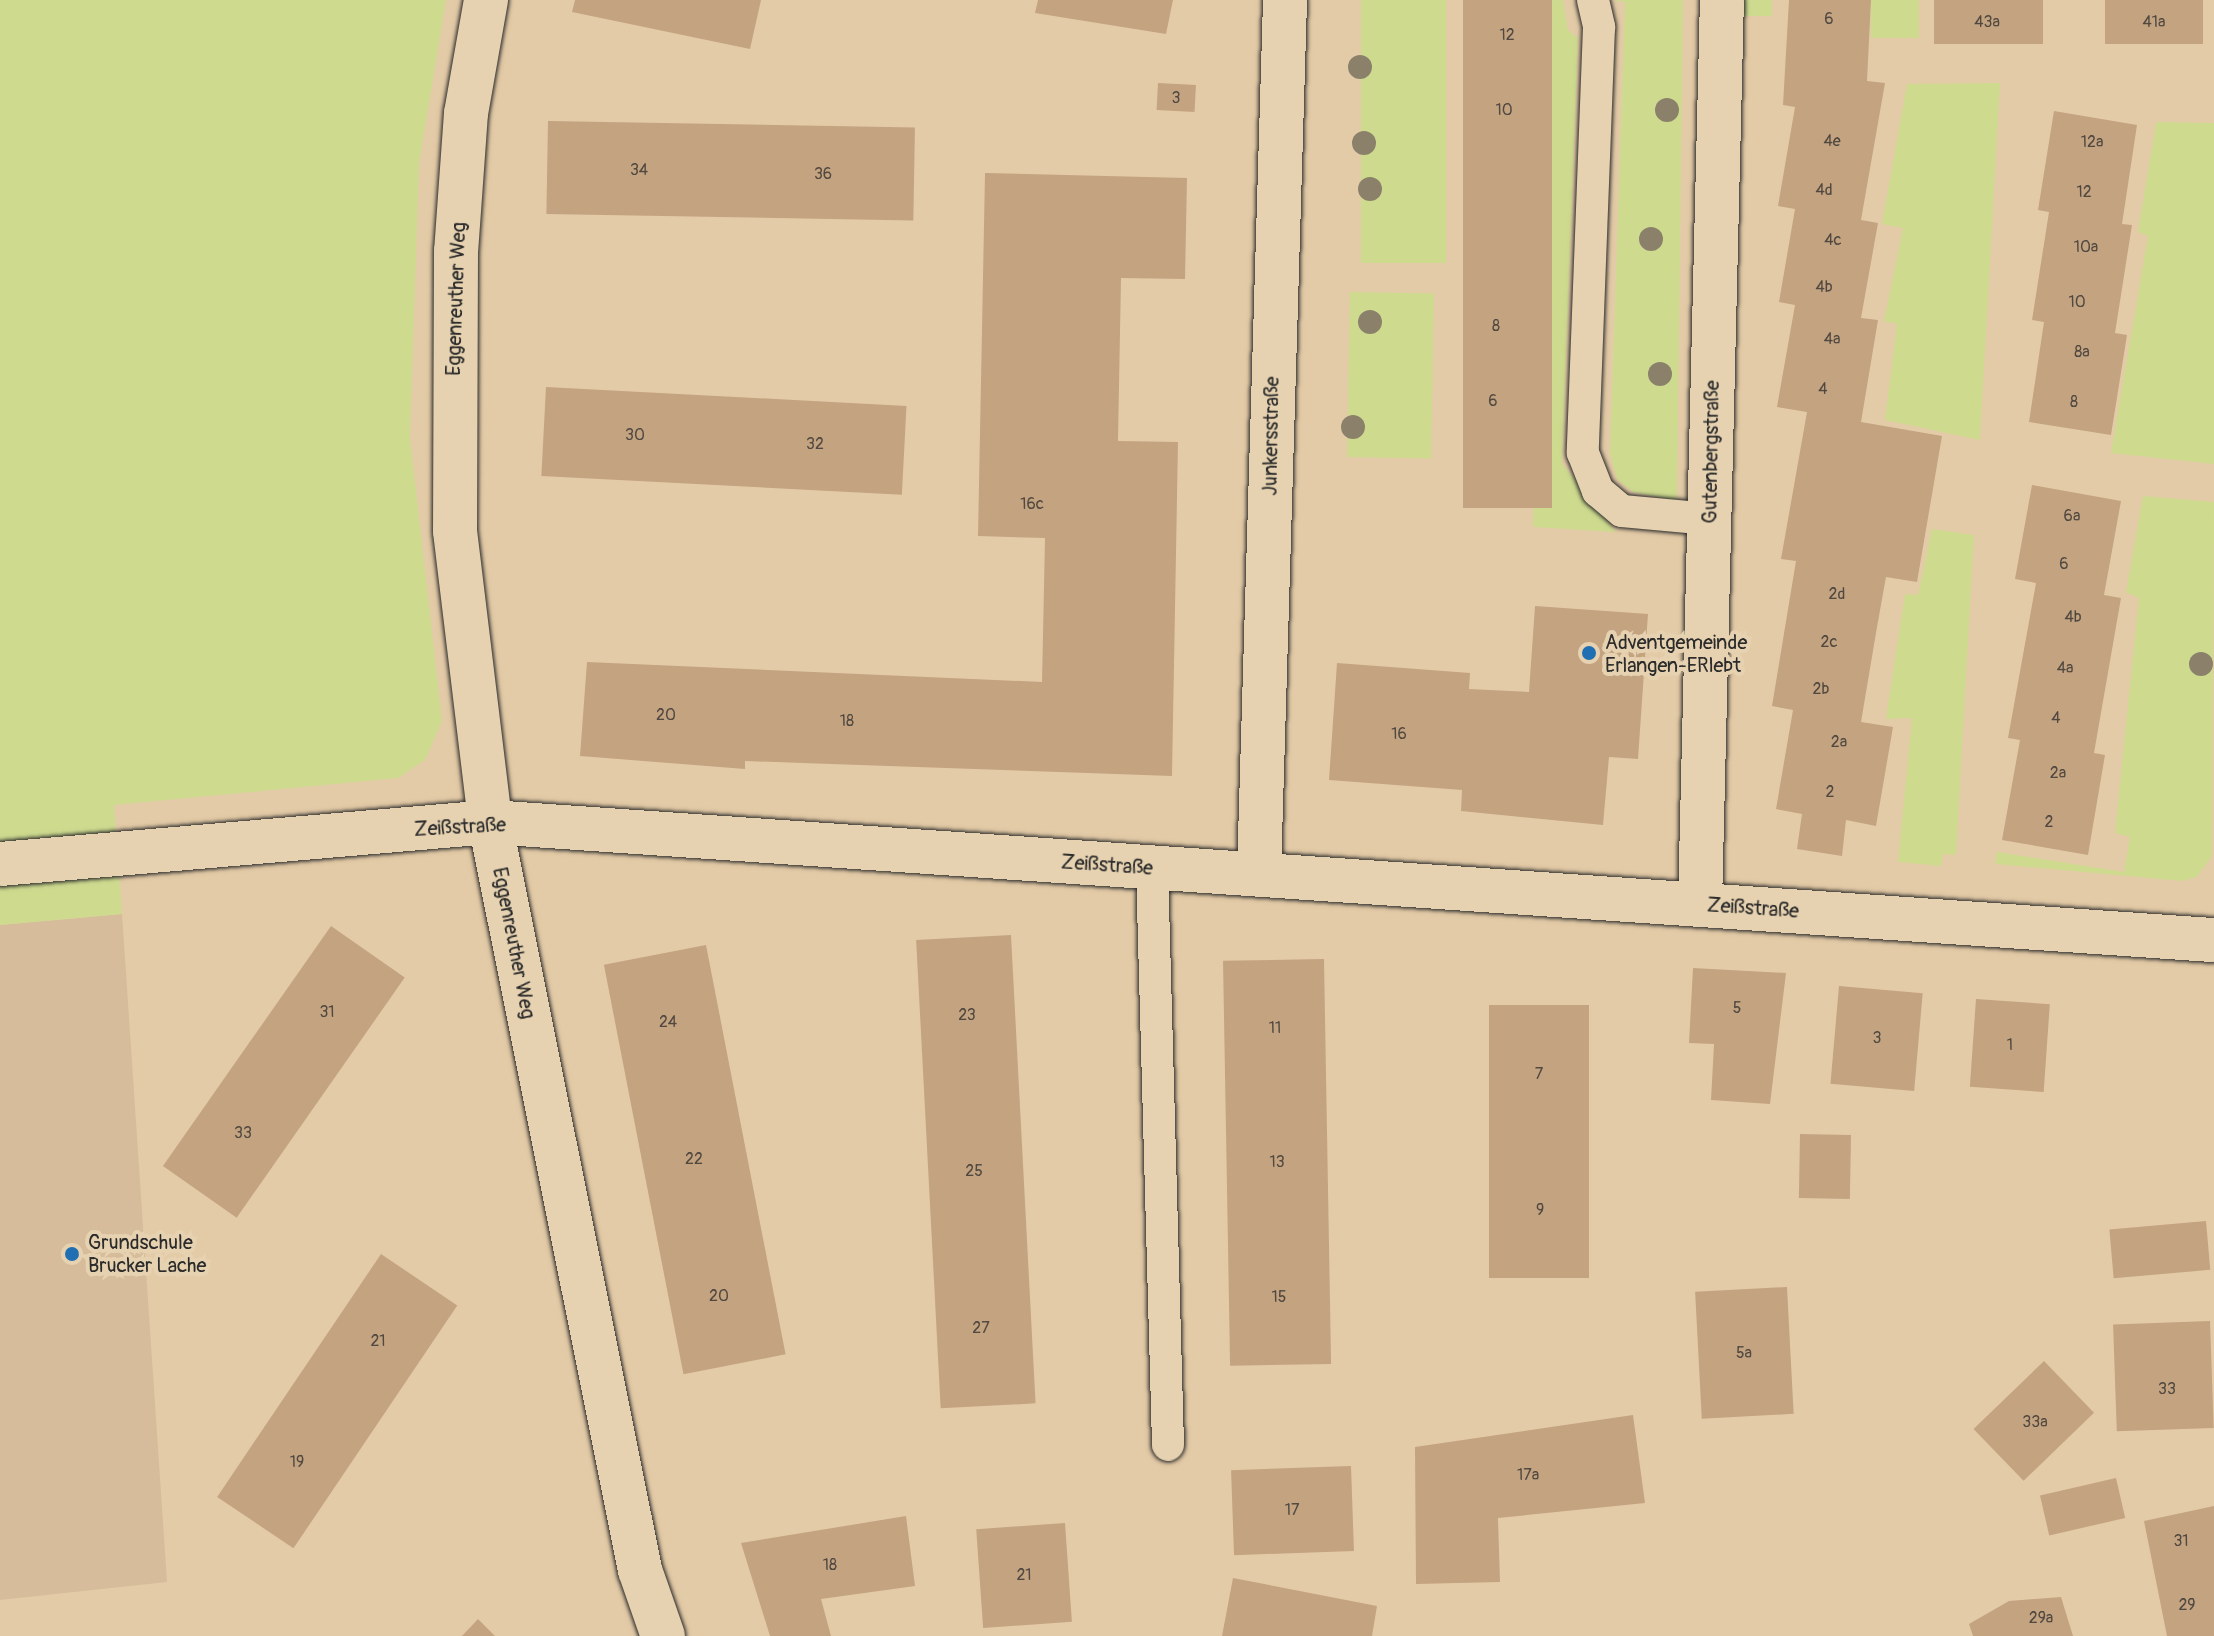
<!DOCTYPE html>
<meta charset="utf-8">
<style>
body{margin:0}
#map{position:relative;width:2214px;height:1636px;overflow:hidden;background:#e4cba7;font-family:Pangolin,sans-serif}
div>[style]{position:absolute}
.built>*{inset:0;background:#d6bc9a}
.green>*{inset:0;background:#cedb8f;transform-origin:0 0}
.building>*{inset:0;background:#c4a381;transform-origin:0 0}
.roads{filter:drop-shadow(0 0 2px #2b2b2b) drop-shadow(0 0 2px #2b2b2b)}
.service>*{height:32px;margin:-16px;padding:0 16px;transform-origin:16px;border-radius:16px;background:#e6d2b0}
.minor>*{height:44px;margin:-22px;padding:0 22px;transform-origin:22px;border-radius:22px;background:#e6d2b0}
.trees>*{width:24px;height:24px;margin:-12px;border-radius:50%;background:#8b816b}
.dots>*{width:22px;height:22px;translate:-50% -50%;box-sizing:border-box;border:4px solid #e6d2b0;border-radius:50%}
span{translate:-50% -50%;white-space:nowrap;text-align:center;line-height:1.15;-webkit-text-stroke:8px #e6d2b0;paint-order:stroke}
.number-label{font-size:16px;color:#514940}
.number-label span{-webkit-text-stroke-width:0}
.street-label{font-size:20px;color:#2b2b2b}
.poi-label{font-size:20px;color:#2b2b2b}
.left{translate:0 -50%;text-align:left}
</style>
<div id="map">
<div class="built">
<div style="clip-path:polygon(122px 914px,167px 1582px,0 1600px,0 925px)"></div>
</div>
<div class="green">
<div style="clip-path:polygon(0 0,446px 0,419px 164px,410px 438px,442px 721px,425px 760px,398px 778px,114px 805px,122px 914px,0 925px)"></div>
<div style="left:1361px;top:0;width:85px;height:263px"></div>
<div style="clip-path:polygon(1552px 0,1563px 0,1568px 30px,1578px 38px,1562px 463px,1616px 532px,1533px 527px)"></div>
<div style="clip-path:polygon(1611px 0,1683px 0,1677px 501px,1633px 492px,1617px 479px,1610px 453px,1625px 2px)"></div>
<div style="left:1744px;top:0;width:28px;height:16px"></div>
<div style="left:1871px;top:0;width:48px;height:38px"></div>
<div style="clip-path:polygon(2000px 83px,1980px 440px,1885px 420px,1897px 324px,1884px 321px,1903px 228px,1882px 224px,1907px 84px)"></div>
<div style="clip-path:polygon(2156px 122px,2214px 123px,2214px 464px,2111px 453px,2148px 236px,2138px 232px)"></div>
<div style="left:1350px;top:292px;width:84px;height:165px;rotate:1deg"></div>
<div style="clip-path:polygon(2143px 496px,2214px 502px,2212px 856px,2197px 877px,2182px 881px,1995px 864px,1997px 852px,2124px 872px,2130px 837px,2115px 833px,2139px 598px,2126px 592px)"></div>
<div style="clip-path:polygon(1932px 529px,1974px 535px,1956px 855px,1943px 854px,1941px 866px,1898px 862px,1912px 718px,1886px 719px,1905px 594px,1918px 595px)"></div>
</div>
<div class="building">
<div style="clip-path:polygon(575px 0,761px 0,750px 49px,572px 12px)"></div>
<div style="clip-path:polygon(1038px 0,1173px 0,1166px 34px,1035px 13px)"></div>
<div style="left:1463px;top:0;width:89px;height:508px"></div>
<div style="clip-path:polygon(1789px 0,1871px 0,1867px 81px,1885px 83px,1861px 220px,1878px 223px,1861px 318px,1878px 320px,1861px 422px,1942px 436px,1917px 582px,1886px 577px,1877px 627px,1861px 722px,1893px 727px,1876px 826px,1846px 820px,1842px 856px,1797px 849px,1802px 814px,1776px 809px,1793px 710px,1772px 706px,1796px 561px,1781px 559px,1807px 412px,1777px 407px,1795px 305px,1779px 302px,1795px 209px,1778px 206px,1795px 107px,1783px 105px)"></div>
<div style="left:1934px;top:0;width:109px;height:44px"></div>
<div style="left:2105px;top:0;width:98px;height:44px"></div>
<div style="left:1158px;top:83px;width:38px;height:27px;rotate:3deg"></div>
<div style="clip-path:polygon(2054px 111px,2137px 125px,2122px 224px,2132px 225px,2115px 333px,2127px 335px,2111px 435px,2029px 422px,2044px 322px,2032px 320px,2049px 212px,2038px 210px)"></div>
<div style="left:548px;top:121px;width:367px;height:93px;rotate:1deg"></div>
<div style="clip-path:polygon(985px 173px,1187px 178px,1185px 279px,1121px 278px,1118px 441px,1178px 442px,1172px 776px,745px 761px,745px 769px,580px 756px,587px 662px,1042px 682px,1045px 538px,978px 536px)"></div>
<div style="left:546px;top:387px;width:361px;height:89px;rotate:3deg"></div>
<div style="clip-path:polygon(2032px 485px,2121px 501px,2104px 595px,2121px 598px,2094px 753px,2105px 755px,2088px 855px,2002px 840px,2020px 740px,2008px 738px,2036px 583px,2015px 579px)"></div>
<div style="clip-path:polygon(1535px 606px,1648px 614px,1638px 759px,1609px 757px,1603px 825px,1461px 811px,1462px 790px,1329px 780px,1337px 663px,1470px 673px,1469px 689px,1529px 692px)"></div>
<div style="left:331px;top:926px;width:90px;height:293px;rotate:35deg"></div>
<div style="left:1011px;top:935px;width:469px;height:95px;rotate:87deg"></div>
<div style="left:706px;top:945px;width:417px;height:104px;rotate:79deg"></div>
<div style="left:1324px;top:959px;width:405px;height:101px;rotate:89deg"></div>
<div style="clip-path:polygon(1693px 968px,1786px 973px,1770px 1104px,1711px 1100px,1714px 1044px,1689px 1043px)"></div>
<div style="left:1839px;top:986px;width:84px;height:98px;rotate:5deg"></div>
<div style="left:1976px;top:999px;width:74px;height:88px;rotate:4deg"></div>
<div style="left:1589px;top:1005px;width:273px;height:100px;rotate:90deg"></div>
<div style="left:1800px;top:1134px;width:51px;height:64px;rotate:1deg"></div>
<div style="left:2206px;top:1221px;width:49px;height:97px;rotate:85deg"></div>
<div style="left:381px;top:1254px;width:92px;height:293px;rotate:34deg"></div>
<div style="left:1787px;top:1287px;width:127px;height:92px;rotate:87deg"></div>
<div style="left:2210px;top:1321px;width:107px;height:97px;rotate:88deg"></div>
<div style="left:2044px;top:1361px;width:72px;height:98px;rotate:46deg"></div>
<div style="clip-path:polygon(1633px 1415px,1645px 1503px,1498px 1518px,1500px 1582px,1416px 1584px,1415px 1447px)"></div>
<div style="left:1351px;top:1466px;width:85px;height:120px;rotate:88deg"></div>
<div style="left:2116px;top:1478px;width:41px;height:78px;rotate:77deg"></div>
<div style="clip-path:polygon(2214px 1506px,2214px 1636px,2167px 1636px,2144px 1521px)"></div>
<div style="clip-path:polygon(906px 1516px,915px 1586px,821px 1599px,831px 1636px,770px 1636px,741px 1543px)"></div>
<div style="left:1065px;top:1523px;width:99px;height:89px;rotate:86deg"></div>
<div style="clip-path:polygon(1233px 1578px,1377px 1606px,1372px 1636px,1222px 1636px)"></div>
<div style="clip-path:polygon(2061px 1597px,2073px 1636px,1973px 1636px,1969px 1624px,2009px 1601px)"></div>
<div style="clip-path:polygon(478px 1619px,495px 1636px,462px 1636px)"></div>
</div>
<div class="roads">
<div class="service">
<div style="left:1593px;top:0;width:28px;rotate:77deg"></div>
<div style="left:1599px;top:27px;width:426px;rotate:92.2deg"></div>
<div style="left:1583px;top:453px;width:41px;rotate:68.5deg"></div>
<div style="left:1598px;top:491px;width:31px;rotate:40deg"></div>
<div style="left:1622px;top:511px;width:88px;rotate:5.2deg"></div>
<div style="left:1152px;top:868px;width:577px;rotate:88.41deg"></div>
</div>
<div class="minor">
<div style="left:486px;top:0;width:115px;rotate:100deg"></div>
<div style="left:466px;top:113px;width:138px;rotate:94.1deg"></div>
<div style="left:456px;top:251px;width:280px;rotate:90.2deg"></div>
<div style="left:455px;top:531px;width:293px;rotate:83.1deg"></div>
<div style="left:490px;top:822px;width:763px;rotate:78.66deg"></div>
<div style="left:640px;top:1570px;width:70px;rotate:70.8deg"></div>
<div style="left:0;top:864px;width:492px;rotate:-4.9deg"></div>
<div style="left:490px;top:822px;width:1728px;rotate:3.92deg"></div>
<div style="left:1259px;top:872px;width:872px;rotate:-88.29deg"></div>
<div style="left:1700px;top:904px;width:904px;rotate:-88.61deg"></div>
</div>
</div>
<div class="trees">
<div style="left:1360px;top:67px"></div>
<div style="left:1667px;top:110px"></div>
<div style="left:1364px;top:143px"></div>
<div style="left:1370px;top:189px"></div>
<div style="left:1651px;top:239px"></div>
<div style="left:1370px;top:322px"></div>
<div style="left:1660px;top:374px"></div>
<div style="left:1353px;top:427px"></div>
<div style="left:2201px;top:664px"></div>
</div>
<div class="dots">
<div style="left:1589px;top:653px;background:#1f6fb2"></div>
<div style="left:72px;top:1254px;background:#1f6fb2"></div>
</div>
<div class="number-label">
<span style="left:1829px;top:19px">6</span>
<span style="left:1987px;top:22px">43a</span>
<span style="left:2154px;top:22px">41a</span>
<span style="left:1507px;top:35px">12</span>
<span style="left:1176px;top:98px">3</span>
<span style="left:1504px;top:110px">10</span>
<span style="left:1832px;top:141px">4e</span>
<span style="left:2092px;top:142px">12a</span>
<span style="left:639px;top:170px">34</span>
<span style="left:823px;top:174px">36</span>
<span style="left:1824px;top:190px">4d</span>
<span style="left:2084px;top:192px">12</span>
<span style="left:1833px;top:240px">4c</span>
<span style="left:2086px;top:247px">10a</span>
<span style="left:1824px;top:287px">4b</span>
<span style="left:2077px;top:302px">10</span>
<span style="left:1496px;top:326px">8</span>
<span style="left:1832px;top:339px">4a</span>
<span style="left:2082px;top:352px">8a</span>
<span style="left:1823px;top:389px">4</span>
<span style="left:1493px;top:401px">6</span>
<span style="left:2074px;top:402px">8</span>
<span style="left:635px;top:435px">30</span>
<span style="left:815px;top:444px">32</span>
<span style="left:1032px;top:504px">16c</span>
<span style="left:2072px;top:516px">6a</span>
<span style="left:2064px;top:564px">6</span>
<span style="left:1837px;top:594px">2d</span>
<span style="left:2073px;top:617px">4b</span>
<span style="left:1829px;top:642px">2c</span>
<span style="left:2065px;top:668px">4a</span>
<span style="left:1821px;top:689px">2b</span>
<span style="left:666px;top:715px">20</span>
<span style="left:2056px;top:718px">4</span>
<span style="left:847px;top:721px">18</span>
<span style="left:1399px;top:734px">16</span>
<span style="left:1839px;top:742px">2a</span>
<span style="left:2058px;top:773px">2a</span>
<span style="left:1830px;top:792px">2</span>
<span style="left:2049px;top:822px">2</span>
<span style="left:1737px;top:1008px">5</span>
<span style="left:327px;top:1012px">31</span>
<span style="left:967px;top:1015px">23</span>
<span style="left:668px;top:1022px">24</span>
<span style="left:1275px;top:1028px">11</span>
<span style="left:1877px;top:1038px">3</span>
<span style="left:2010px;top:1045px">1</span>
<span style="left:1539px;top:1074px">7</span>
<span style="left:243px;top:1133px">33</span>
<span style="left:694px;top:1159px">22</span>
<span style="left:1277px;top:1162px">13</span>
<span style="left:974px;top:1171px">25</span>
<span style="left:1540px;top:1210px">9</span>
<span style="left:719px;top:1296px">20</span>
<span style="left:1279px;top:1297px">15</span>
<span style="left:981px;top:1328px">27</span>
<span style="left:378px;top:1341px">21</span>
<span style="left:1744px;top:1353px">5a</span>
<span style="left:2167px;top:1389px">33</span>
<span style="left:2035px;top:1422px">33a</span>
<span style="left:297px;top:1462px">19</span>
<span style="left:1528px;top:1475px">17a</span>
<span style="left:1292px;top:1510px">17</span>
<span style="left:2181px;top:1541px">31</span>
<span style="left:830px;top:1565px">18</span>
<span style="left:1024px;top:1575px">21</span>
<span style="left:2187px;top:1605px">29</span>
<span style="left:2041px;top:1618px">29a</span>
</div>
<div class="street-label">
<span style="left:456px;top:299px;rotate:-88deg">Eggenreuther Weg</span>
<span style="left:1271px;top:436px;rotate:-89deg">Junkersstraße</span>
<span style="left:1711px;top:452px;rotate:-89deg">Gutenbergstraße</span>
<span style="left:460px;top:827px;rotate:-3deg">Zeißstraße</span>
<span style="left:1107px;top:865px;rotate:4deg">Zeißstraße</span>
<span style="left:1753px;top:908px;rotate:4deg">Zeißstraße</span>
<span style="left:514px;top:943px;rotate:79deg">Eggenreuther Weg</span>
</div>
<div class="poi-label">
<span class="left" style="left:1605px;top:654px">Adventgemeinde<br>Erlangen-ERlebt</span>
<span class="left" style="left:88px;top:1254px">Grundschule<br>Brucker Lache</span>
</div>
</div>
